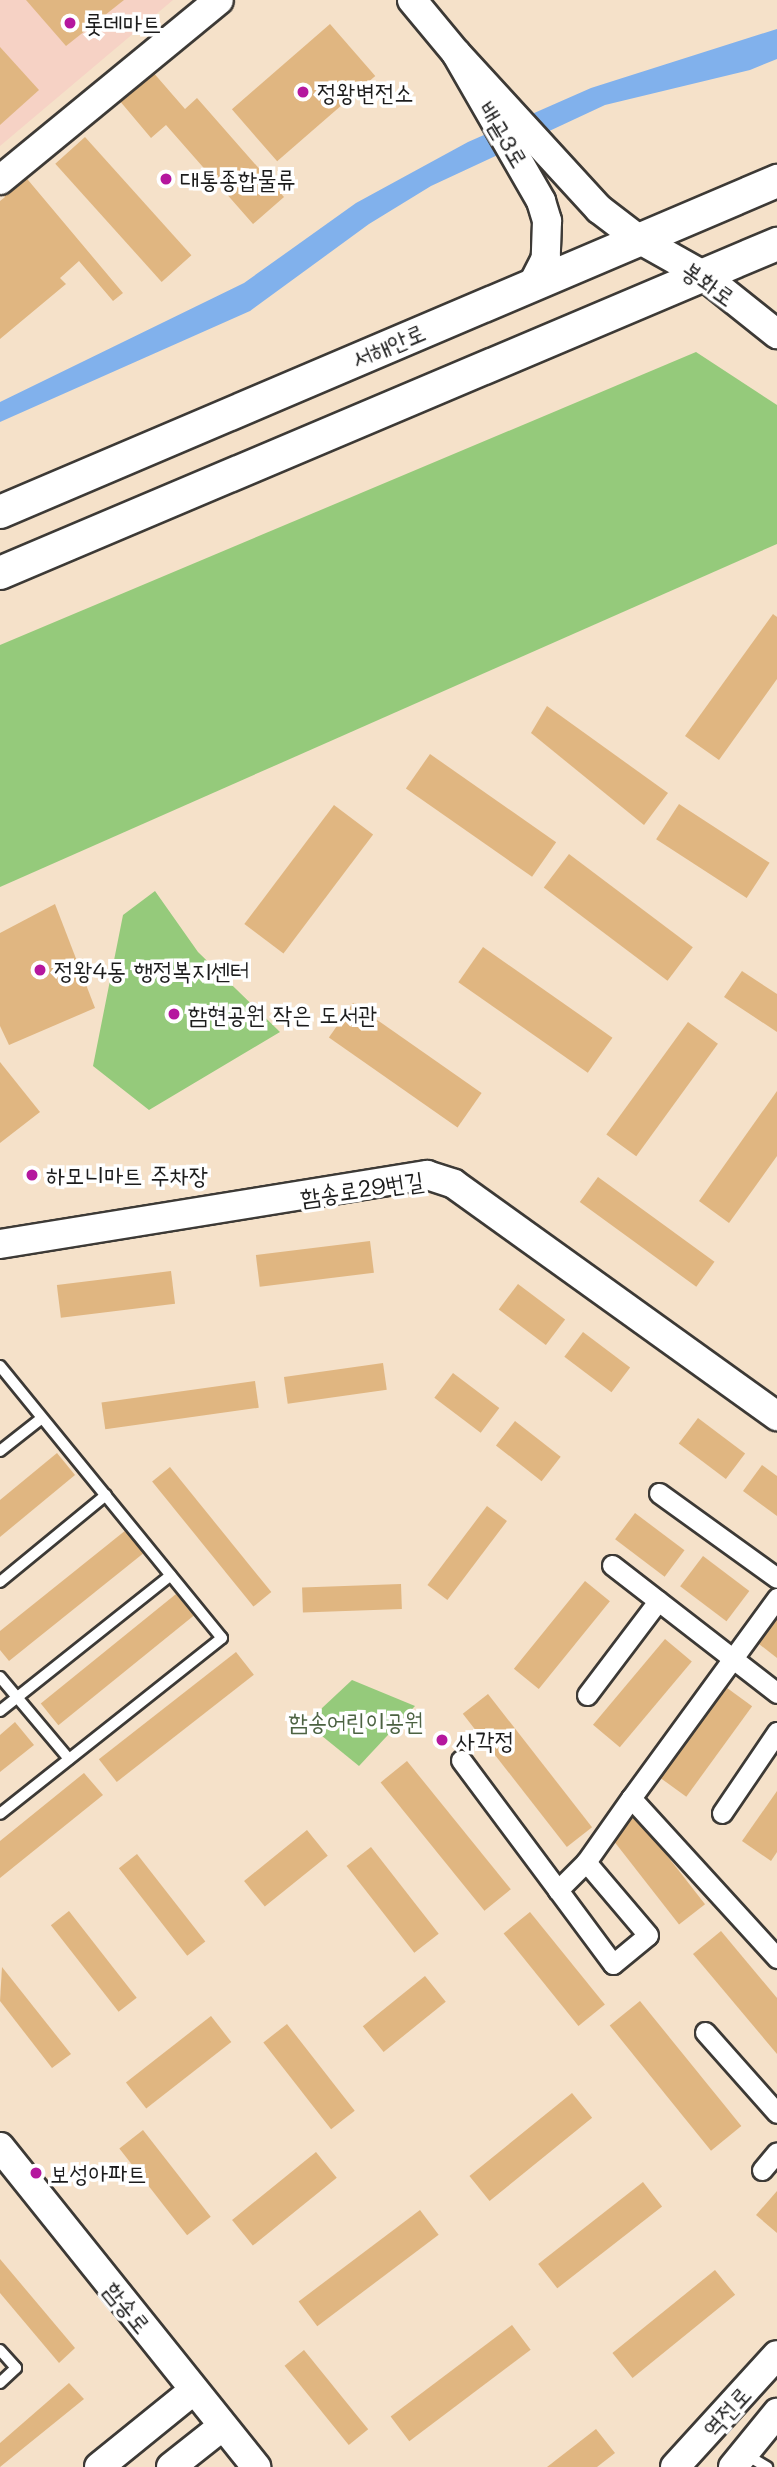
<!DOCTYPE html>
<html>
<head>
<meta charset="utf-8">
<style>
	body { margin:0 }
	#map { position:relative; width:777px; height:2467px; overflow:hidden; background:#f5e1c9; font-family:Mali,"Poor Story",sans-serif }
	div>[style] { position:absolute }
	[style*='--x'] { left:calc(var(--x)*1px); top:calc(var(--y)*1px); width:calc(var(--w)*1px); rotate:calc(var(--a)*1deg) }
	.built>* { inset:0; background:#f6d2c5 }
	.green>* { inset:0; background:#95ca7b }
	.water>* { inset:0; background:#81b1ec }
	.building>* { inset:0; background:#e0b681; transform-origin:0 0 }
	.roads { filter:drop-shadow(2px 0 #3d3a36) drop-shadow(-2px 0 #3d3a36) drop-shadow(0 2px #3d3a36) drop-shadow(0 -2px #3d3a36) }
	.lane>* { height:10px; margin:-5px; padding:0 5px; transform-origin:5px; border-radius:5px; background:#fff }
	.street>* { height:19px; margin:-9.5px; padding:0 9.5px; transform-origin:9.5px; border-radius:9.5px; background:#fff }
	.secondary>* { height:28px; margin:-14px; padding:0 14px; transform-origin:14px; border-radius:14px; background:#fff }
	.primary>* { height:32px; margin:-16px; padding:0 16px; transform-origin:16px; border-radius:16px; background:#fff }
	.dots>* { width:19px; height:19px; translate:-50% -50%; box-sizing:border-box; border:4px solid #fff; border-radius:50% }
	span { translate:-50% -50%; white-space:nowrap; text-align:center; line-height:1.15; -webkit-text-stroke:7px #fff; paint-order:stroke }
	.poi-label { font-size:24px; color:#1c1c1c }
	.left { translate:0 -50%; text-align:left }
	.street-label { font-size:24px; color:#1c1c1c }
	.park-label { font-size:24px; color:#4c6242 }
</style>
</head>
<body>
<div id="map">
	<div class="built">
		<div style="clip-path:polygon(0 0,173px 0,0 146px)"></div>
	</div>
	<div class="green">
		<div style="clip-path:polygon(696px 352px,777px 405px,777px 544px,0 887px,0 645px)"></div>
		<div style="clip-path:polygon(155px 891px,198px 952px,280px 1032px,149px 1110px,93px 1066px,123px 915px)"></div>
		<div style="clip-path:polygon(352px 1680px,415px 1706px,359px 1766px,306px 1723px)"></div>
	</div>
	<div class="water">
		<div style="clip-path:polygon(777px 29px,777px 59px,750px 70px,605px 105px,431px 186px,369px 224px,250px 311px,0 422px,0 402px,244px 283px,356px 203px,468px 142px,591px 88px)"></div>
	</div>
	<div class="building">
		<div style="clip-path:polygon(26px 0,124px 0,66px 46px)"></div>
		<div style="left:330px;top:24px;width:69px;height:130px;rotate:49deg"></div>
		<div style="clip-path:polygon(0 47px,39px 90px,0 125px)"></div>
		<div style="clip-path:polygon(152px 71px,185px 109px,197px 98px,284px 197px,253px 224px,166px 125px,151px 138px,119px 100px)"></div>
		<div style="left:85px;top:137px;width:159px;height:40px;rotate:48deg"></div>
		<div style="clip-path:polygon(23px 174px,123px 293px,113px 301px,79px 261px,60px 278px,66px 284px,0 339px,0 201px,5px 197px,1px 192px)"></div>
		<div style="clip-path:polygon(773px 614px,777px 617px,777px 679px,719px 760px,685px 736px)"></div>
		<div style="clip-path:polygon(547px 706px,668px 793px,644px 825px,531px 733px)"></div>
		<div style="left:430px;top:754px;width:154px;height:42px;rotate:35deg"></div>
		<div style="left:679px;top:804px;width:108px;height:42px;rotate:33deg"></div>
		<div style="left:334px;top:805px;width:49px;height:149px;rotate:37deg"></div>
		<div style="left:569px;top:854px;width:155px;height:42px;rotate:37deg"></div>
		<div style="clip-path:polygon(55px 904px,95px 1008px,9px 1045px,0 1026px,0 933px)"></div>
		<div style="left:483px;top:947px;width:158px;height:43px;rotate:35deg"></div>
		<div style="clip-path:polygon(742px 971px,777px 994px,777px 1032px,724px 997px)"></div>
		<div style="left:353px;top:1003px;width:157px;height:42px;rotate:35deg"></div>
		<div style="left:688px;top:1022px;width:37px;height:139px;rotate:36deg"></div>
		<div style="clip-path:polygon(0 1062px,40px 1112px,0 1143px)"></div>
		<div style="clip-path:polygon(777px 1091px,777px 1156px,729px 1223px,699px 1201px)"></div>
		<div style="left:598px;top:1177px;width:144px;height:31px;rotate:36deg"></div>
		<div style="left:370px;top:1241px;width:32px;height:115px;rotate:83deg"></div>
		<div style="left:171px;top:1271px;width:33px;height:115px;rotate:83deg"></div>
		<div style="left:518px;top:1284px;width:59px;height:32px;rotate:37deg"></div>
		<div style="left:583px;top:1332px;width:59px;height:31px;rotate:37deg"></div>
		<div style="left:383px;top:1363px;width:27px;height:100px;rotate:82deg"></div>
		<div style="left:453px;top:1373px;width:58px;height:31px;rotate:37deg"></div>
		<div style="left:255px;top:1381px;width:27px;height:155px;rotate:82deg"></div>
		<div style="left:698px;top:1418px;width:59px;height:32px;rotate:37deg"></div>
		<div style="left:515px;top:1421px;width:58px;height:31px;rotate:38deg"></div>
		<div style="clip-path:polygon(57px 1453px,75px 1475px,0 1537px,0 1500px)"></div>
		<div style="clip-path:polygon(762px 1465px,777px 1476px,777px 1516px,743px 1491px)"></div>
		<div style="left:170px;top:1467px;width:161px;height:23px;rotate:51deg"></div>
		<div style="left:487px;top:1506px;width:25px;height:99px;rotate:37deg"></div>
		<div style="left:635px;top:1513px;width:62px;height:33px;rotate:37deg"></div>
		<div style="clip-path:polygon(126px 1530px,145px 1552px,9px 1661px,0 1650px,0 1631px)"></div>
		<div style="left:703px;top:1556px;width:58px;height:38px;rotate:37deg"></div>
		<div style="left:585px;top:1581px;width:32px;height:113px;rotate:39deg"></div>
		<div style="left:401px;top:1584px;width:25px;height:99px;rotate:88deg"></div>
		<div style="left:176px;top:1594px;width:28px;height:174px;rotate:51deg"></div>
		<div style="clip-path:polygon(777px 1605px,777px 1658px,759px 1644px,756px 1632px)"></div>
		<div style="left:665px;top:1639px;width:35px;height:112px;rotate:40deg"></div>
		<div style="left:236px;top:1652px;width:29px;height:174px;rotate:52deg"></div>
		<div style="left:723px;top:1685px;width:36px;height:112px;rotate:36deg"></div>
		<div style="left:488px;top:1694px;width:169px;height:32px;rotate:52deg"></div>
		<div style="clip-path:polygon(15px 1722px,34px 1745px,0 1772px,0 1735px)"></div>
		<div style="left:407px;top:1761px;width:165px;height:34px;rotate:51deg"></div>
		<div style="clip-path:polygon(84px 1773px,103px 1795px,0 1878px,0 1841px)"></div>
		<div style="clip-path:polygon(777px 1791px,777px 1852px,771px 1861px,742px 1841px)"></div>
		<div style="left:633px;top:1812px;width:117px;height:33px;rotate:52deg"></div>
		<div style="left:307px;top:1830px;width:33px;height:81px;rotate:51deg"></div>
		<div style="left:371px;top:1847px;width:110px;height:31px;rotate:52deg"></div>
		<div style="left:137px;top:1854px;width:111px;height:23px;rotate:52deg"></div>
		<div style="left:69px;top:1911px;width:110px;height:23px;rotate:52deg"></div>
		<div style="left:530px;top:1912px;width:119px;height:34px;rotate:51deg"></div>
		<div style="clip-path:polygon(721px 1931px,777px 1998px,777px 2054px,693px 1954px)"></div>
		<div style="clip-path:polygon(2px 1967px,71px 2054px,52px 2068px,0 2001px)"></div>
		<div style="left:425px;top:1976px;width:33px;height:80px;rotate:51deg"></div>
		<div style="left:640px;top:2001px;width:161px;height:39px;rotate:51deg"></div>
		<div style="left:211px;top:2016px;width:33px;height:108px;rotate:52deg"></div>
		<div style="left:287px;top:2024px;width:110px;height:30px;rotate:52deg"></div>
		<div style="left:572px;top:2093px;width:32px;height:132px;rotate:51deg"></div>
		<div style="left:143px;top:2130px;width:110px;height:30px;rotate:52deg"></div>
		<div style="left:316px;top:2152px;width:33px;height:108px;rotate:51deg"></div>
		<div style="left:643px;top:2182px;width:31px;height:133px;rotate:52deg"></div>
		<div style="clip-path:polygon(777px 2191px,777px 2233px,756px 2215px)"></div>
		<div style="left:420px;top:2210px;width:31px;height:152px;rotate:53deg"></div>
		<div style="clip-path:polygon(0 2259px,75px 2348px,59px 2363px,0 2293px)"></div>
		<div style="left:715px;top:2270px;width:32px;height:132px;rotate:51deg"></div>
		<div style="left:512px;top:2325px;width:31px;height:152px;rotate:53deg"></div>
		<div style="left:304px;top:2350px;width:102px;height:25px;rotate:51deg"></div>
		<div style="clip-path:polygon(69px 2383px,84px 2399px,0 2467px,0 2443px)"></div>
		<div style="clip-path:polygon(596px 2429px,615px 2453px,597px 2467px,547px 2467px)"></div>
	</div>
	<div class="roads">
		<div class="lane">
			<div style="--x:0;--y:1366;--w:351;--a:50.8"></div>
			<div style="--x:222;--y:1638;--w:283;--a:141.6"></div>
			<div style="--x:0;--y:1451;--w:53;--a:-38.2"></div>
			<div style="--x:0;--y:1582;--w:137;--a:-39.4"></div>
			<div style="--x:0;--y:1677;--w:107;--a:49.9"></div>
			<div style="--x:0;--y:1711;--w:218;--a:-38.5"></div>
			<div style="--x:0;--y:2350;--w:24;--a:48"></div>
			<div style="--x:16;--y:2368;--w:22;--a:137"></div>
			<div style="--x:745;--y:2454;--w:26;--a:31"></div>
		</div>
		<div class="street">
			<div style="--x:659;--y:1493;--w:145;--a:35.8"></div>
			<div style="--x:612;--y:1565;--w:209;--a:37.8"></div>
			<div style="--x:777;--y:1598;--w:248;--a:126.1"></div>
			<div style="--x:631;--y:1798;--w:217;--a:47.6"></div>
			<div style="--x:587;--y:1695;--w:118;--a:-52.9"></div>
			<div style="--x:461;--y:1760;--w:162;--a:53.3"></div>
			<div style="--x:722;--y:1813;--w:98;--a:-55.8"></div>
			<div style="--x:586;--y:1862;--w:40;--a:135"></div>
			<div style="--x:558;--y:1890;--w:92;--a:53.4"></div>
			<div style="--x:613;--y:1964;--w:45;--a:-39.6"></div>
			<div style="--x:648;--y:1935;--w:96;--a:-130.3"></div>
			<div style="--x:586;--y:1862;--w:78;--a:-54.9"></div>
			<div style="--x:705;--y:2032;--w:108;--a:48.4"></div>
			<div style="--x:762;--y:2170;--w:23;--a:-50"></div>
		</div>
		<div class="secondary">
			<div style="--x:412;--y:0;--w:69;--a:50.3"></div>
			<div style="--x:456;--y:53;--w:171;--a:60.1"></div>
			<div style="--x:541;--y:201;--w:21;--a:73"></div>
			<div style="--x:547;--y:221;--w:37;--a:92"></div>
			<div style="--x:546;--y:258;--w:28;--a:117"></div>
			<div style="--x:456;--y:53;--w:212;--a:47.5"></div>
			<div style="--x:599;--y:209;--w:48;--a:37.3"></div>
			<div style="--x:637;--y:238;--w:76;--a:29.3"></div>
			<div style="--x:703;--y:275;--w:95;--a:38.6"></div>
			<div style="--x:0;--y:180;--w:283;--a:-39.4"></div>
			<div style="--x:0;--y:1244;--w:433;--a:-9.2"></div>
			<div style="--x:427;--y:1175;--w:28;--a:18"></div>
			<div style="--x:454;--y:1184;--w:398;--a:35.7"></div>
			<div style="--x:0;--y:2147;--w:410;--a:51.3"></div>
			<div style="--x:99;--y:2467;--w:122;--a:-39"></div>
			<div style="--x:171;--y:2467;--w:66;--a:-38.3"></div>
			<div style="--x:675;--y:2467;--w:151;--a:-47.7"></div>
			<div style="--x:733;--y:2467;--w:70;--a:-50.8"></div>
		</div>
		<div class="primary">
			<div style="--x:0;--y:512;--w:845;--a:-23.07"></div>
			<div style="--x:0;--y:573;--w:844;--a:-22.95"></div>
		</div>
	</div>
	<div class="dots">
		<div style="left:70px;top:23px;background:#b5179e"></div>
		<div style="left:303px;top:92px;background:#b5179e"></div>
		<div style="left:166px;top:179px;background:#b5179e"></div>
		<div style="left:40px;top:970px;background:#b5179e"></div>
		<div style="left:174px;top:1014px;background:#b5179e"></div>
		<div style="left:32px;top:1175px;background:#b5179e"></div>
		<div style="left:442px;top:1740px;background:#b5179e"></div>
		<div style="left:36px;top:2173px;background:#b5179e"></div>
	</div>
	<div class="poi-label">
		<span class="left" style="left:84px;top:23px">롯데마트</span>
		<span class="left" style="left:317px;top:92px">정왕변전소</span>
		<span class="left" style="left:180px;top:179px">대통종합물류</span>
		<span class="left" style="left:54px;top:970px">정왕4동 행정복지센터</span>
		<span class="left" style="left:188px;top:1014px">함현공원 작은 도서관</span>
		<span class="left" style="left:46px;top:1175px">하모니마트 주차장</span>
		<span class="left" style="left:456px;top:1740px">사각정</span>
		<span class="left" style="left:50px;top:2173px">보성아파트</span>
	</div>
	<div class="street-label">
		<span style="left:504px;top:134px;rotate:59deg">배곧3로</span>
		<span style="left:709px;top:283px;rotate:35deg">봉화로</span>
		<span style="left:388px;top:345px;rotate:-23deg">서해안로</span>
		<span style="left:362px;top:1188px;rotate:-8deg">함송로29번길</span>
		<span style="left:128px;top:2307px;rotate:51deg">함송로</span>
		<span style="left:726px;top:2411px;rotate:-48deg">역전로</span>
	</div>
	<div class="park-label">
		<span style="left:356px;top:1721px">함송어린이공원</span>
	</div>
</div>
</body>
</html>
